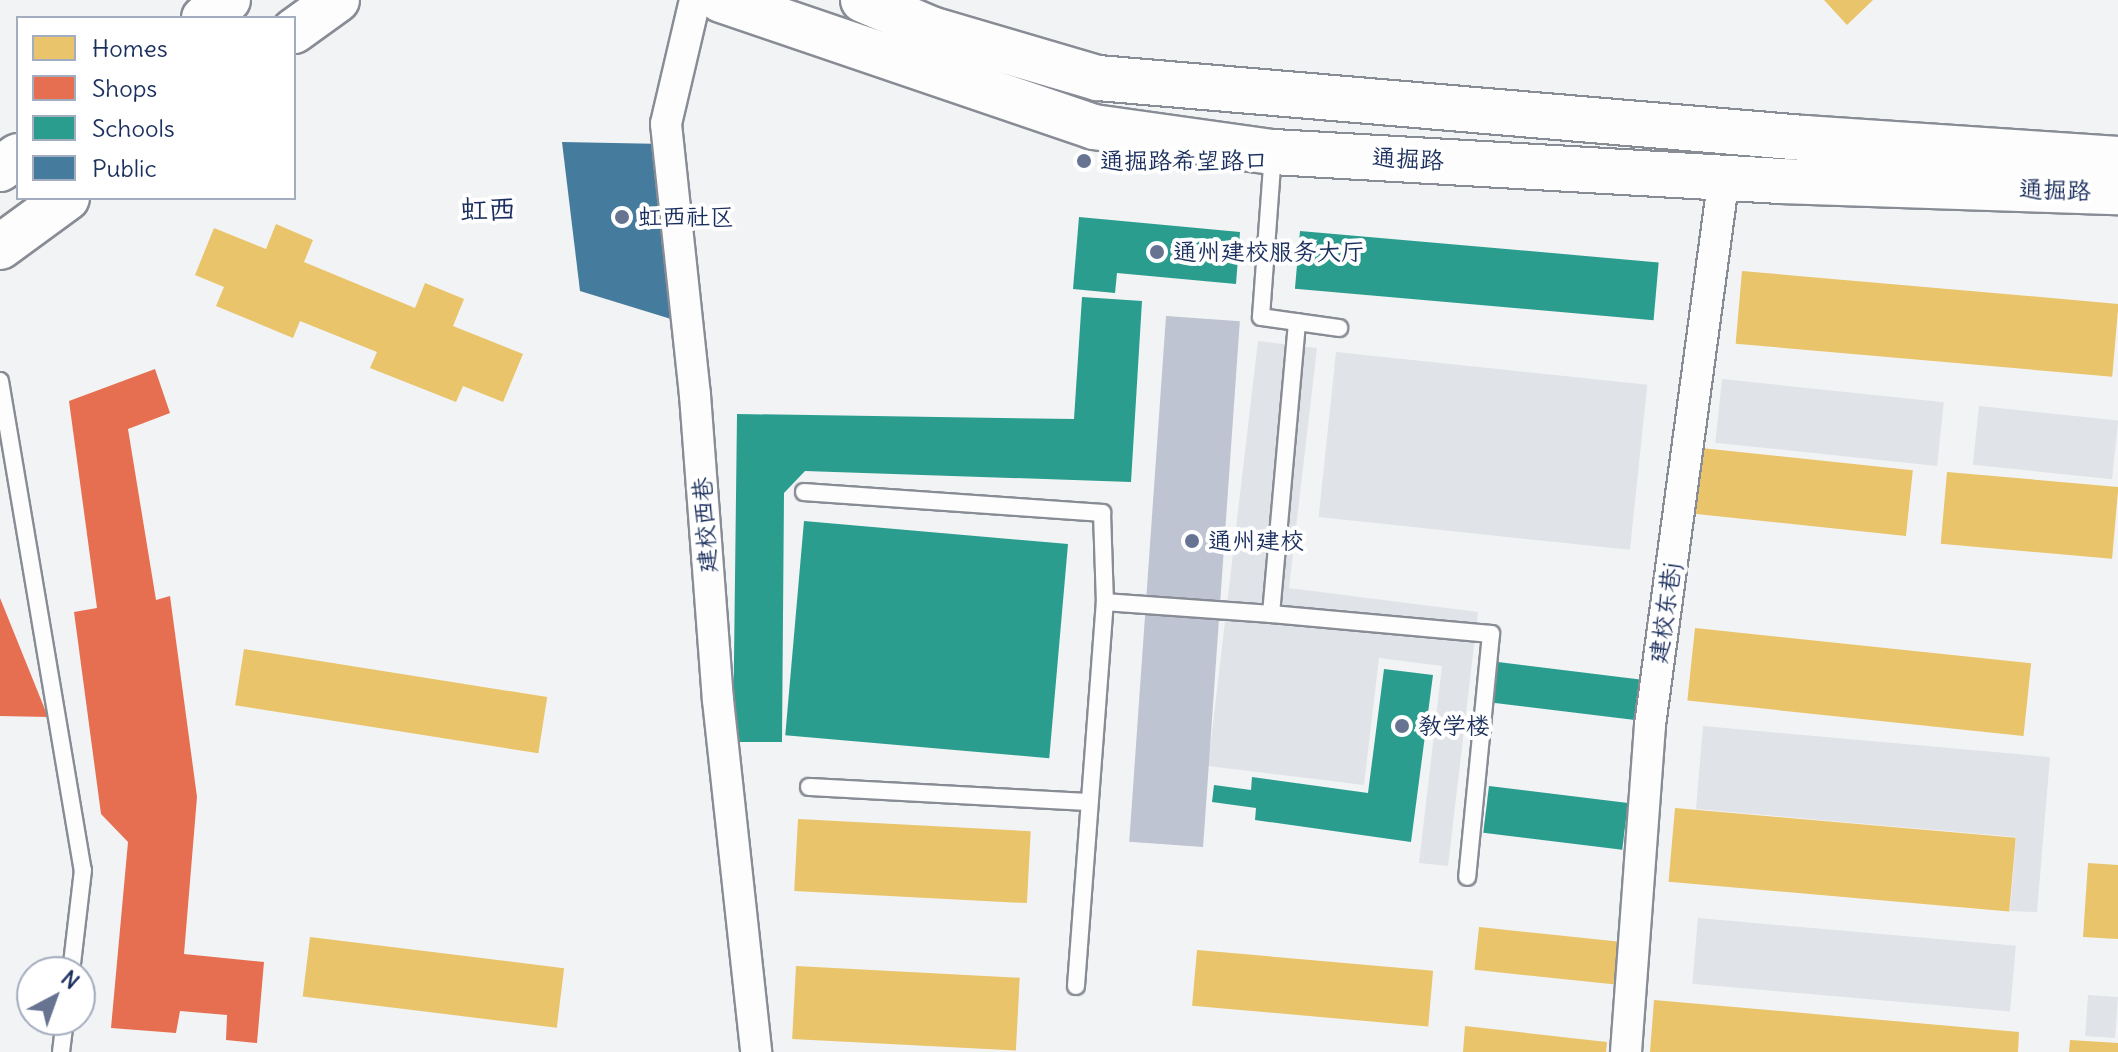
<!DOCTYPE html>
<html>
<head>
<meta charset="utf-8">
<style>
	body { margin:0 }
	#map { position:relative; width:2118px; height:1052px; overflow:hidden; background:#f2f3f4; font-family:Delius,"LXGW WenKai TC",sans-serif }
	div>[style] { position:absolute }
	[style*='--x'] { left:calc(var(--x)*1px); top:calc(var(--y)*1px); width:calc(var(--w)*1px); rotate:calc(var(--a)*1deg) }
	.green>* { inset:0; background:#e0e3e8; transform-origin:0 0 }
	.water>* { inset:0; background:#bec4d1; transform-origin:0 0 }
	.homes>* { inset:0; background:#e9c46a; transform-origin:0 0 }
	.shops>* { inset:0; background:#e76f51 }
	.schools>* { inset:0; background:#2a9d8f; transform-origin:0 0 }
	.public>* { inset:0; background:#457b9d }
	.roads { filter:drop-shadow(2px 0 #888c95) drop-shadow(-2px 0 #888c95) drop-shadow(0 2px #888c95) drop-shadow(0 -2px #888c95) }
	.service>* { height:16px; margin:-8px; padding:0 8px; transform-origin:8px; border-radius:8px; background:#fdfdfd }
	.minor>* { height:30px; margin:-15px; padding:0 15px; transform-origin:15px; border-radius:15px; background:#fdfdfd }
	.secondary>* { height:44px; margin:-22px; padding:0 22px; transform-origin:22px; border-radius:22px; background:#fdfdfd }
	.dots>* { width:22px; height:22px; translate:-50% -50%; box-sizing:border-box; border:4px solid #fff; border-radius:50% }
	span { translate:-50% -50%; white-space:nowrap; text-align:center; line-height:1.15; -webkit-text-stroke:8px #fff; paint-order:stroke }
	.street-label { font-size:24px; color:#1b2f5e }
	.poi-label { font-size:24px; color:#1b2f5e }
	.left { translate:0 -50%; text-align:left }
	.quarter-label { font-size:28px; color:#1b2f5e }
	.legend { position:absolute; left:16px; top:16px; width:280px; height:184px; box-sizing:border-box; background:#fff; border:2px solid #a4acbf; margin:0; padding:10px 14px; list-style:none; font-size:24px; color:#1b2f5e }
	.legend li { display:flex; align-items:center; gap:16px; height:40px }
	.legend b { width:40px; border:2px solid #a4acbf }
	.north { position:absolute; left:16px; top:956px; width:80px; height:80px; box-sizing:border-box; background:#fff; border:2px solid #a4acbf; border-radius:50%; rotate:41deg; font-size:22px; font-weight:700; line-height:32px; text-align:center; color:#1b2f5e }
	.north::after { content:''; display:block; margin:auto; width:28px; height:36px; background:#667492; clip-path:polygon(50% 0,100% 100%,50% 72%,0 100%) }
</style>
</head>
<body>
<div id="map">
	<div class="green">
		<div style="clip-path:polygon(1258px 341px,1317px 348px,1289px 588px,1478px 612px,1448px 866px,1419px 863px,1442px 666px,1379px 658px,1364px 785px,1208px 766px)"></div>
		<div style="left:1336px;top:352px;width:313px;height:166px;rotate:6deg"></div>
		<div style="left:1722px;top:379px;width:223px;height:64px;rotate:6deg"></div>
		<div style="left:1979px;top:406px;width:140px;height:59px;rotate:6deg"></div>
		<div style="clip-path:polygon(1703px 726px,2050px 757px,2037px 912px,2010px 911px,2016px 837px,1696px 809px)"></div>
		<div style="left:1698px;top:918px;width:319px;height:66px;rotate:5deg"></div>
		<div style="left:2088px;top:995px;width:30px;height:41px;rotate:4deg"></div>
	</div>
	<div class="water">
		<div style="left:1166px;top:316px;width:74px;height:527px;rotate:4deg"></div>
	</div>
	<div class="homes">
		<div style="clip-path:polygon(1824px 0,1873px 0,1847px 25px)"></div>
		<div style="clip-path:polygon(276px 224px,313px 240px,304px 262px,415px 308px,425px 283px,464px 299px,453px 326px,523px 354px,503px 402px,463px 386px,456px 402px,370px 368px,377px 352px,300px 321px,293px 338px,216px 306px,224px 287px,195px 275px,214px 228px,266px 249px)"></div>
		<div style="left:1742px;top:271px;width:378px;height:73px;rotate:5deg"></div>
		<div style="left:1701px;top:448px;width:213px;height:66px;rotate:6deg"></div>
		<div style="left:1947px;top:472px;width:172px;height:72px;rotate:5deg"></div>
		<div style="left:1695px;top:628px;width:338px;height:73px;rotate:6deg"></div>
		<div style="left:244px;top:649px;width:307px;height:57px;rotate:9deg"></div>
		<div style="left:1675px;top:808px;width:342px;height:74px;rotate:5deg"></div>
		<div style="left:798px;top:819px;width:233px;height:72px;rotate:3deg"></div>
		<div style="clip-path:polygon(2088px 863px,2118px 865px,2118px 939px,2083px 937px)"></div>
		<div style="left:1479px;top:927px;width:149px;height:43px;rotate:6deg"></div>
		<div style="left:310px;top:937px;width:256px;height:60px;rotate:7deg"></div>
		<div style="left:1197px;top:950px;width:237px;height:56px;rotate:5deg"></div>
		<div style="left:796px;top:966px;width:224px;height:73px;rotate:3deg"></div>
		<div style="clip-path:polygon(1654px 1000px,2019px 1032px,2018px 1052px,1650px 1052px)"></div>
		<div style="clip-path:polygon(1465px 1026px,1607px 1042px,1606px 1052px,1463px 1052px)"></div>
		<div style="clip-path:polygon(2070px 1040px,2118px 1043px,2118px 1052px,2069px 1052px)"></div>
	</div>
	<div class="shops">
		<div style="clip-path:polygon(155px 369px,170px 413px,128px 429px,156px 600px,170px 596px,197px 797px,184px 954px,264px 962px,257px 1043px,226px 1040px,227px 1015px,180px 1011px,176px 1033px,111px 1028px,128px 842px,101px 814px,74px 612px,97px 608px,69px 401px)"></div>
		<div style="clip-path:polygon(0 598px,48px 717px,0 716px)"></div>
	</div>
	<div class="schools">
		<div style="clip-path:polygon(1079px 217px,1240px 232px,1236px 284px,1117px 273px,1115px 293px,1073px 289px)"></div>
		<div style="left:1300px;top:231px;width:360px;height:58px;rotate:5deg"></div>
		<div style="clip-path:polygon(1082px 297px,1142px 301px,1131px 482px,805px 471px,784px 493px,782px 742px,733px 742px,737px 414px,1074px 419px)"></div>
		<div style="left:804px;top:521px;width:265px;height:215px;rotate:5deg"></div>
		<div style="left:1498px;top:662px;width:143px;height:41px;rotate:7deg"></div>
		<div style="clip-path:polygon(1384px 669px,1433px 675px,1411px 842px,1255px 820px,1256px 808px,1212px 802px,1214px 785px,1251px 790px,1252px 777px,1368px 793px)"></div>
		<div style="left:1489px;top:786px;width:140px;height:47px;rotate:7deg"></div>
	</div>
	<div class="public">
		<div style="clip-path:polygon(562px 142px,665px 144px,684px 323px,580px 291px)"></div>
	</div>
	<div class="roads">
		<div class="service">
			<div style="--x:1273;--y:153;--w:164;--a:94.2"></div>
			<div style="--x:1261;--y:317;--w:79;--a:8"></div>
			<div style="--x:0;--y:381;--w:496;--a:80.4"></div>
			<div style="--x:83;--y:870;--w:103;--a:96.7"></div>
			<div style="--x:804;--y:492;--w:299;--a:4"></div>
			<div style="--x:1102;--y:513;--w:89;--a:88.1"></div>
			<div style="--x:1105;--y:602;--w:166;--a:4.1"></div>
			<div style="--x:1271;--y:614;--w:293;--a:-84.9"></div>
			<div style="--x:1271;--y:614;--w:221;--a:5.2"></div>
			<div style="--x:1491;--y:634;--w:244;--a:95.6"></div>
			<div style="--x:809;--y:787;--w:280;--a:3.1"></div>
			<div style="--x:1076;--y:986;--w:385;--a:-85.7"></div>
			<div style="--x:61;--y:1052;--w:32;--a:-83"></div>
		</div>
		<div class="minor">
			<div style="--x:695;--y:0;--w:127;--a:103.2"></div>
			<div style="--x:666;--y:124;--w:273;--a:83.9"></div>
			<div style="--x:695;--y:395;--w:306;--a:85.7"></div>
			<div style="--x:718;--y:700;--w:354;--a:83.8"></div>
			<div style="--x:1626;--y:1052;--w:328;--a:-85.8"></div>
			<div style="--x:1650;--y:725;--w:554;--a:-82.32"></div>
		</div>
		<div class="secondary">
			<div style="--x:721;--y:0;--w:394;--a:18.8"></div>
			<div style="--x:1094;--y:127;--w:181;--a:8"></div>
			<div style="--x:1273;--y:152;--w:508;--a:3.27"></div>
			<div style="--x:1780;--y:181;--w:338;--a:1.9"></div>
			<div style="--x:863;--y:0;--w:74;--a:23.1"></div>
			<div style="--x:931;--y:29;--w:174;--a:16.4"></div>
			<div style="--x:1098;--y:78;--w:709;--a:4.86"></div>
			<div style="--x:1804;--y:138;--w:315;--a:3.8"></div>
			<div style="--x:204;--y:18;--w:30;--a:-37"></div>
			<div style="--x:294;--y:31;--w:53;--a:-35.8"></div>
			<div style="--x:0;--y:169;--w:22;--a:-36"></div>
			<div style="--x:0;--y:247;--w:83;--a:-36.2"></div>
		</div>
	</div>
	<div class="dots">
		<div style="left:1084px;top:161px;background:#667492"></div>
		<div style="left:622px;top:217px;background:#667492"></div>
		<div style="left:1157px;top:252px;background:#667492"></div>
		<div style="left:1192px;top:541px;background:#667492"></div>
		<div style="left:1402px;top:726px;background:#667492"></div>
	</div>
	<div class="street-label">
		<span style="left:1408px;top:159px;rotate:3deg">通掘路</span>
		<span style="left:2055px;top:190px;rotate:2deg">通掘路</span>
		<span style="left:705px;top:525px;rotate:-94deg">建校西巷</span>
		<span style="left:1665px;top:613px;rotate:-82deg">建校东巷j</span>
	</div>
	<div class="poi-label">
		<span class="left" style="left:1100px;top:161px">通掘路希望路口</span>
		<span class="left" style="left:638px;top:217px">虹西社区</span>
		<span class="left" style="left:1173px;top:252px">通州建校服务大厅</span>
		<span class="left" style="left:1208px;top:541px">通州建校</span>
		<span class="left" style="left:1418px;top:726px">教学楼</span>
	</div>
	<div class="quarter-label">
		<span style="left:488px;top:209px">虹西</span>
	</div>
	<ul class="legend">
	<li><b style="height:22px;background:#e9c46a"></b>Homes</li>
	<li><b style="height:22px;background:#e76f51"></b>Shops</li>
	<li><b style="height:22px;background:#2a9d8f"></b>Schools</li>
	<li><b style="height:22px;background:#457b9d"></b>Public</li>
	</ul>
	<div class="north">N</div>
</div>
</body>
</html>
